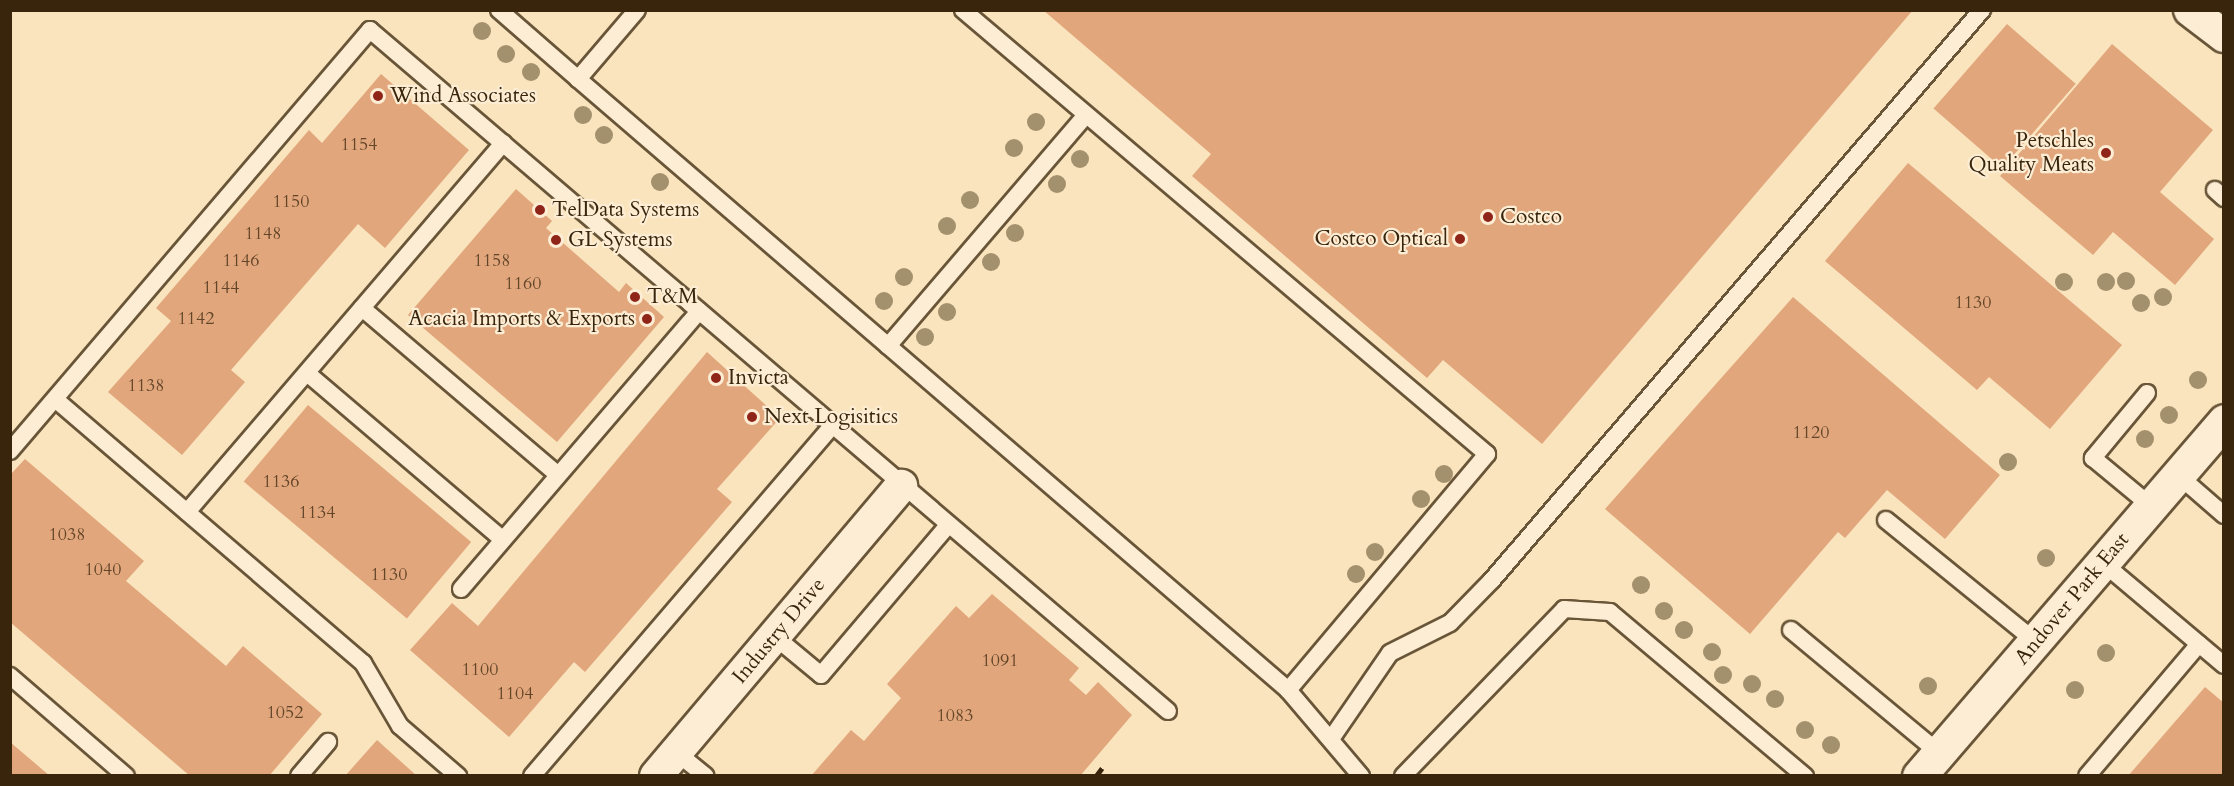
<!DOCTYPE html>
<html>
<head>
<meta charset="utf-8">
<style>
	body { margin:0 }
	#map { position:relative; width:2234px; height:786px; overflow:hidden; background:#fae4bd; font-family:Cardo,serif }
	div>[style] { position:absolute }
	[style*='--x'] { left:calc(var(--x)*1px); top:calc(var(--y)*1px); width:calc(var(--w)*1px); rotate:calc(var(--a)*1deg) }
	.building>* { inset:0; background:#e1a67c; transform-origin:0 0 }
	.roads { filter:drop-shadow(2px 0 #695538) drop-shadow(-2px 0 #695538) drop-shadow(0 2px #695538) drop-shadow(0 -2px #695538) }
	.service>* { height:16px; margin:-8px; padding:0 8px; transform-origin:8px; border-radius:8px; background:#fcedd4 }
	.minor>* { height:32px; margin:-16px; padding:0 16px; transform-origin:16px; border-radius:16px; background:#fcedd4 }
	.tertiary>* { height:33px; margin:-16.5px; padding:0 16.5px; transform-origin:16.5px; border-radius:16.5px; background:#fcedd4 }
	.rail>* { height:4.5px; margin-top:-2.25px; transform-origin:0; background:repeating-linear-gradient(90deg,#39250c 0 10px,transparent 0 20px) }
	.trees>* { width:18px; height:18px; margin:-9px; border-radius:50%; background:#a3906d }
	.dots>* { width:16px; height:16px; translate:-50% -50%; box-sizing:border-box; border:3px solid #fcedd4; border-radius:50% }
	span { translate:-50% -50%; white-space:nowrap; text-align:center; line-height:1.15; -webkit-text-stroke:4.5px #fcedd4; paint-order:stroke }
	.number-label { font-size:18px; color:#634528 }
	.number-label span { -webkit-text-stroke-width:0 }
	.poi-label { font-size:21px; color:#39250c }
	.left { translate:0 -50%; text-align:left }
	.right { translate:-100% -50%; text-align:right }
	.street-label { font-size:21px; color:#39250c }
	.frame { position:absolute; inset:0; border:12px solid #39250c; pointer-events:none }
</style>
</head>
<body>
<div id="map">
	<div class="building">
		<div style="clip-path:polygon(1043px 10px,1913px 10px,1542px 444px,1443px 360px,1427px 378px,1192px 176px,1211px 154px)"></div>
		<div style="left:2007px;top:24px;width:91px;height:112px;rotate:41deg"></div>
		<div style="clip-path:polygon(2112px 44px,2213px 130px,2160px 192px,2214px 239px,2175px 285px,2113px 232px,2093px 255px,2000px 176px)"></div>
		<div style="clip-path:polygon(381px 74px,469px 150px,385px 248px,358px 224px,231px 370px,245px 382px,182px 455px,108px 392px,171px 321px,156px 308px,309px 130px,322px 143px)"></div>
		<div style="clip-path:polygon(1908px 163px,2122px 345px,2050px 429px,1989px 377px,1977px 390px,1825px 261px)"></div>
		<div style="clip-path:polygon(516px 189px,552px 221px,546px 228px,619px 292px,626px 283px,664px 317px,557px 442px,408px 315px)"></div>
		<div style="clip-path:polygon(1793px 297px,2000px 475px,1945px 539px,1887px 490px,1845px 538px,1838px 532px,1750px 634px,1605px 509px)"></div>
		<div style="clip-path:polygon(707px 352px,780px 418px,717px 489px,732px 502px,585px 672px,574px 662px,509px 737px,410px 650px,452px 603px,478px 626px)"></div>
		<div style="left:308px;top:405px;width:213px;height:100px;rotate:40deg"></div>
		<div style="clip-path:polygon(25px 459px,144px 561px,126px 581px,226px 666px,243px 646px,322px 714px,269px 776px,190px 776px,10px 622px,10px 475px)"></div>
		<div style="clip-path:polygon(992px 594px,1079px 668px,1069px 680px,1086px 695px,1098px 682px,1132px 715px,1080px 776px,811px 776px,851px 730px,864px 741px,901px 698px,887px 684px,956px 606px,969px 618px)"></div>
		<div style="clip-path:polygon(2205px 687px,2224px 703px,2224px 776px,2128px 776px)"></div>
		<div style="clip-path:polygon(377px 740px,417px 776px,345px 776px)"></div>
		<div style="clip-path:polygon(10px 742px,50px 776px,10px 776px)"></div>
	</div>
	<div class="roads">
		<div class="service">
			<div style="--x:499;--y:10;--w:105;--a:41.1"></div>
			<div style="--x:637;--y:10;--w:91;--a:130.5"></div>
			<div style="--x:578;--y:79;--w:937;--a:40.71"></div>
			<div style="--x:1288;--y:690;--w:113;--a:49.7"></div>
			<div style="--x:963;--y:10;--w:687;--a:40.28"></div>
			<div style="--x:1487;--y:454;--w:309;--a:130.1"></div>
			<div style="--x:2215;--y:190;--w:12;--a:42"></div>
			<div style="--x:362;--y:308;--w:257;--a:40.4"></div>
			<div style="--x:888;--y:346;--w:304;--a:-49.4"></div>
			<div style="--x:307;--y:373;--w:257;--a:40.4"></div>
			<div style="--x:2147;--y:393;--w:85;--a:129.7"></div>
			<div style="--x:2093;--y:458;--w:75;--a:39.6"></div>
			<div style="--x:55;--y:399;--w:406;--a:40.6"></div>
			<div style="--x:363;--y:663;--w:73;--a:59.6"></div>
			<div style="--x:400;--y:726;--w:77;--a:40.8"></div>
			<div style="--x:10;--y:451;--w:554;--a:-49.47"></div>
			<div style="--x:370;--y:30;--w:1049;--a:40.48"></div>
			<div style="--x:2178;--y:475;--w:61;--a:41"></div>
			<div style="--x:187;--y:512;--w:486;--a:-49.4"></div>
			<div style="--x:1886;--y:520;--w:193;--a:39.1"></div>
			<div style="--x:2103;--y:563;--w:158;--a:40.1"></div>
			<div style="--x:461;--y:589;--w:366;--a:-49.4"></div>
			<div style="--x:1791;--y:630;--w:192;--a:39.7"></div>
			<div style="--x:774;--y:636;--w:61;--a:39.7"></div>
			<div style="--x:821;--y:675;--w:197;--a:-49.7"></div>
			<div style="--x:10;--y:676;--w:153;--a:40.8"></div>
			<div style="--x:1331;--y:739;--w:104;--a:-55.5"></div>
			<div style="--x:1390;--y:653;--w:67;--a:-26.6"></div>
			<div style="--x:1450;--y:623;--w:60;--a:-45.7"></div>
			<div style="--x:1492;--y:580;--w:752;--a:-49.32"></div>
			<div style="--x:676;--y:752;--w:38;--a:39"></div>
			<div style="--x:299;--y:776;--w:45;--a:-49.5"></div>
			<div style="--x:532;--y:776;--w:462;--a:-49.4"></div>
			<div style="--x:1403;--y:776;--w:232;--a:-46"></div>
			<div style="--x:1564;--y:609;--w:46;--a:3.7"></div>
			<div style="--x:1610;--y:612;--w:255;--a:40.1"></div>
			<div style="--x:2087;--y:776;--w:173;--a:-49.7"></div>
		</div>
		<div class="minor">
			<div style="--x:2190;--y:10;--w:43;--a:37.4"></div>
			<div style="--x:656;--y:776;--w:380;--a:-49.8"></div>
		</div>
		<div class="tertiary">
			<div style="--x:1919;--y:776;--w:468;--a:-49.3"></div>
		</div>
	</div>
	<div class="rail">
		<div style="--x:1096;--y:776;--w:10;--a:-53"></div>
	</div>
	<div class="trees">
		<div style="left:482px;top:31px"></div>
		<div style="left:506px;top:54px"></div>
		<div style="left:531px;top:72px"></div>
		<div style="left:583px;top:115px"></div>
		<div style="left:1036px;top:122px"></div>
		<div style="left:604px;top:135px"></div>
		<div style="left:1014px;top:148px"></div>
		<div style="left:1080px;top:159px"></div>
		<div style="left:660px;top:182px"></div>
		<div style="left:1057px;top:184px"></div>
		<div style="left:970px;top:200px"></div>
		<div style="left:947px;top:226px"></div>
		<div style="left:1015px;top:233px"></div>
		<div style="left:991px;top:262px"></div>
		<div style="left:904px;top:277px"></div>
		<div style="left:2126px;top:281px"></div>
		<div style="left:2064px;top:282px"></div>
		<div style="left:2106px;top:282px"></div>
		<div style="left:2163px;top:297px"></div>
		<div style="left:884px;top:301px"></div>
		<div style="left:2141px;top:303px"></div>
		<div style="left:947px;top:312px"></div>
		<div style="left:925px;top:337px"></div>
		<div style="left:2198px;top:380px"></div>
		<div style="left:2169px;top:415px"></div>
		<div style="left:2145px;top:439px"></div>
		<div style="left:2008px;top:462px"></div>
		<div style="left:1444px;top:474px"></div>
		<div style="left:1421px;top:499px"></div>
		<div style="left:1375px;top:552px"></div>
		<div style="left:2046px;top:558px"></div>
		<div style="left:1356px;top:574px"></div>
		<div style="left:1641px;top:585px"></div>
		<div style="left:1664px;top:611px"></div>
		<div style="left:1684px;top:630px"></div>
		<div style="left:1712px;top:652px"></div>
		<div style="left:2106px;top:653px"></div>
		<div style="left:1723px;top:675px"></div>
		<div style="left:1752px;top:684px"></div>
		<div style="left:1928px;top:686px"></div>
		<div style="left:2075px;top:690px"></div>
		<div style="left:1775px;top:699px"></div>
		<div style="left:1805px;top:730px"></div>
		<div style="left:1831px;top:745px"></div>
	</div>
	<div class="dots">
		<div style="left:378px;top:96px;background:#8f2418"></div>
		<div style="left:2106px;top:153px;background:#8f2418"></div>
		<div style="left:540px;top:210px;background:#8f2418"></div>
		<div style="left:1488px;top:217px;background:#8f2418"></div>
		<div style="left:1460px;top:239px;background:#8f2418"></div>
		<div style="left:556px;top:240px;background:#8f2418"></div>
		<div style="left:635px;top:297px;background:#8f2418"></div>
		<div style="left:647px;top:319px;background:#8f2418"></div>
		<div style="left:716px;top:378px;background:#8f2418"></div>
		<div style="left:752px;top:417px;background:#8f2418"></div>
	</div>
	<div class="number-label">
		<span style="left:359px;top:145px">1154</span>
		<span style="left:291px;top:202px">1150</span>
		<span style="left:263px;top:234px">1148</span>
		<span style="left:241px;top:261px">1146</span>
		<span style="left:492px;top:261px">1158</span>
		<span style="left:523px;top:284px">1160</span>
		<span style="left:221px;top:288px">1144</span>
		<span style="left:1973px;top:303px">1130</span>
		<span style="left:196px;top:319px">1142</span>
		<span style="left:146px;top:386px">1138</span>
		<span style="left:1811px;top:433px">1120</span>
		<span style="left:281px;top:482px">1136</span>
		<span style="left:317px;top:513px">1134</span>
		<span style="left:67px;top:535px">1038</span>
		<span style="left:103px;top:570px">1040</span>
		<span style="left:389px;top:575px">1130</span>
		<span style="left:1000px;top:661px">1091</span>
		<span style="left:480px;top:670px">1100</span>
		<span style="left:515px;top:694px">1104</span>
		<span style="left:285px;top:713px">1052</span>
		<span style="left:955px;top:716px">1083</span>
	</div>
	<div class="poi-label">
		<span class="left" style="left:390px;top:96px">Wind Associates</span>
		<span class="right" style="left:2094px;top:153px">Petschles<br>Quality Meats</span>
		<span class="left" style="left:552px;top:210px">TelData Systems</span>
		<span class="left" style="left:1500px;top:217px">Costco</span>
		<span class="right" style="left:1448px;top:239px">Costco Optical</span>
		<span class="left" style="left:568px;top:240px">GL Systems</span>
		<span class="left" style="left:647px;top:297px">T&amp;M</span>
		<span class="right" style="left:635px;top:319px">Acacia Imports &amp; Exports</span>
		<span class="left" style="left:728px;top:378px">Invicta</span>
		<span class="left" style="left:764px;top:417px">Next Logisitics</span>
	</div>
	<div class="street-label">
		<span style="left:2072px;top:599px;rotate:-50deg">Andover Park East</span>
		<span style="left:779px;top:631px;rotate:-50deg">Industry Drive</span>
	</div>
	<div class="frame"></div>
</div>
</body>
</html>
